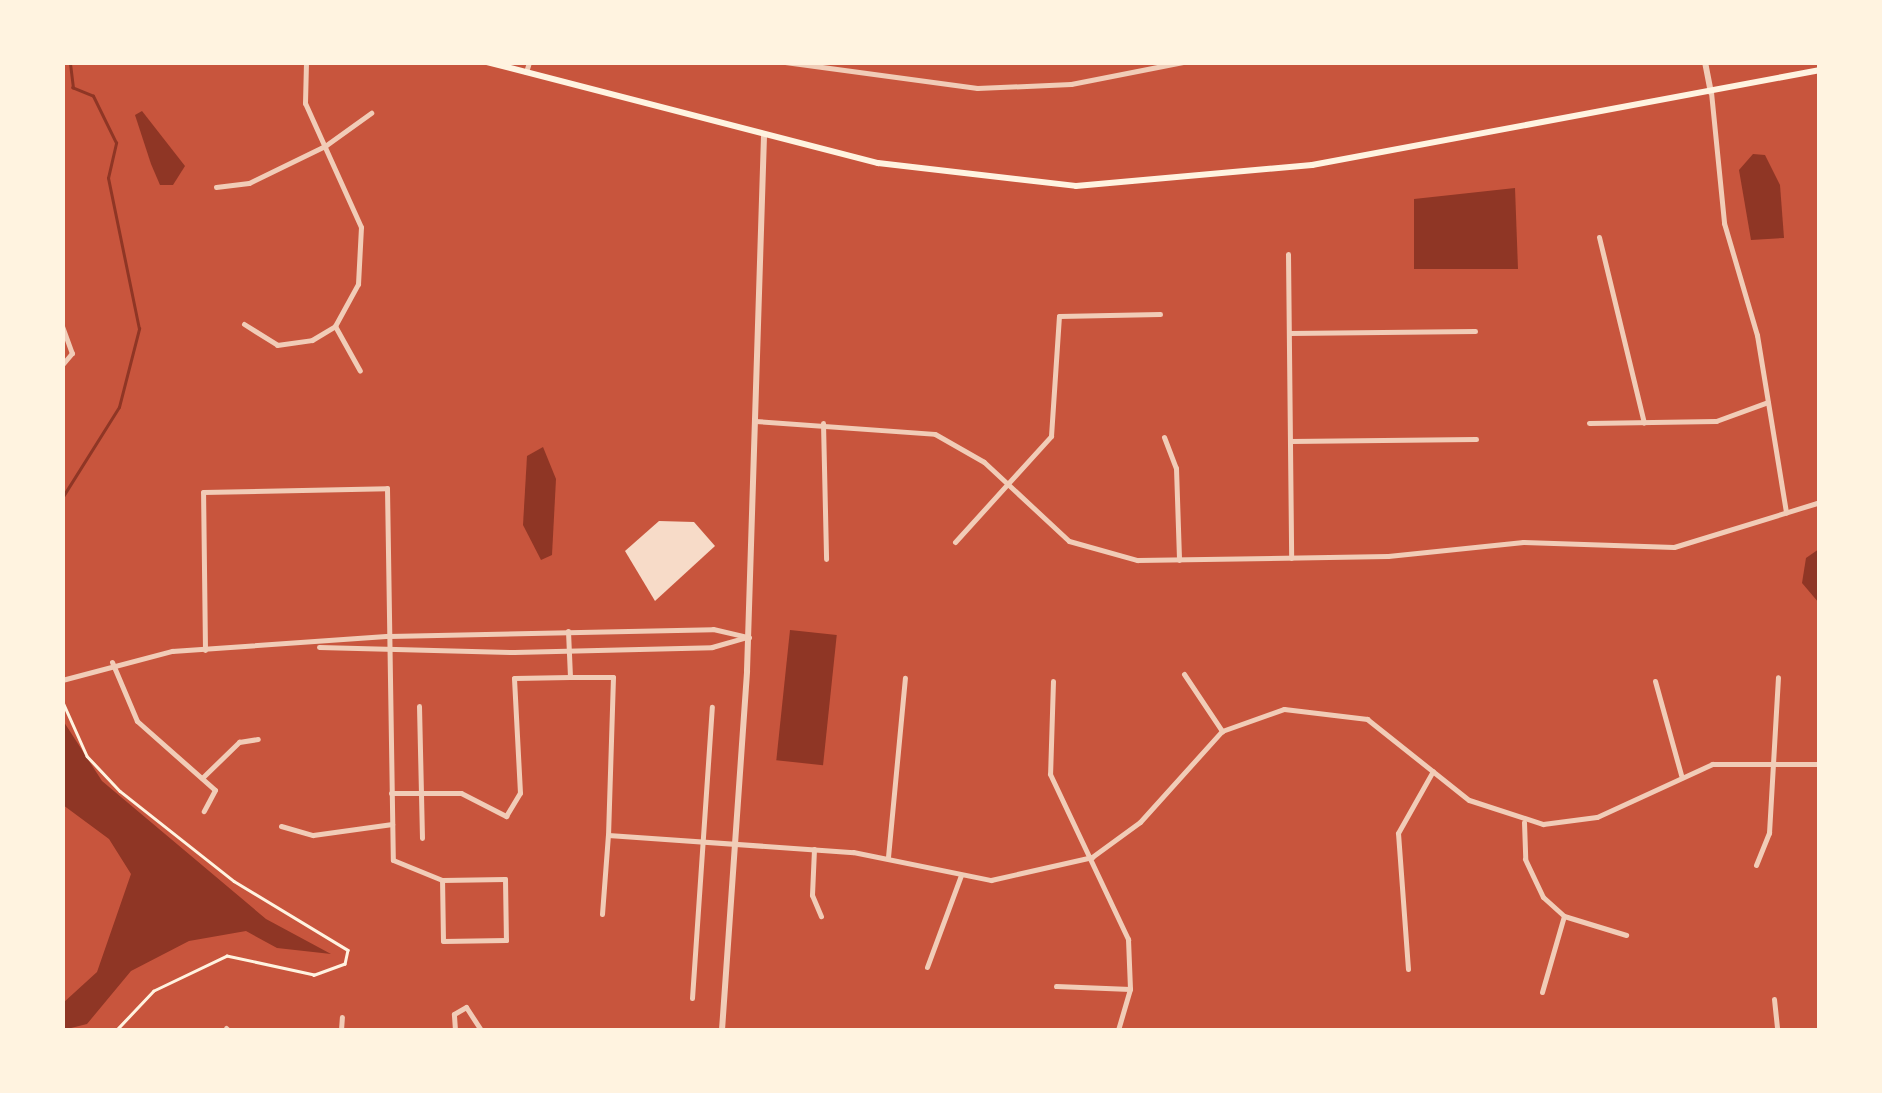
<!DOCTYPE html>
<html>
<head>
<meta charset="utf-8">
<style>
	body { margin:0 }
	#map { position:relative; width:1882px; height:1093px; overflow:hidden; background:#c8553d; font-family:Rubik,sans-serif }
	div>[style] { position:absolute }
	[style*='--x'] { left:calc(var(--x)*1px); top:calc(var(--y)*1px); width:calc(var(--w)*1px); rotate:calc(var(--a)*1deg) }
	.water>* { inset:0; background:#8f3625; transform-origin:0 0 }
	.stream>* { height:2.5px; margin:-1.25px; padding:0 1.25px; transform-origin:1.25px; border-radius:1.25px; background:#8f3625 }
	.building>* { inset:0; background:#f7dbc8 }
	.path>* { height:2.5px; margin:-1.25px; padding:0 1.25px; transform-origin:1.25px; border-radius:1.25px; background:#fff3e0 }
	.minor>* { height:5px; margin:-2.5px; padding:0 2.5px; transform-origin:2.5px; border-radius:2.5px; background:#f1ccb7 }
	.tertiary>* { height:6px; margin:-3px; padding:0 3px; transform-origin:3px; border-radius:3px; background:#f1ccb7 }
	.secondary>* { height:6px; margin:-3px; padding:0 3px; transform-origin:3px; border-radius:3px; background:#fff3e0 }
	span { translate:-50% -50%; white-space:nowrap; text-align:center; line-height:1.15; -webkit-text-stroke:10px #fff3e0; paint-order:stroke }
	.frame { position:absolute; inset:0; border:65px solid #fff3e0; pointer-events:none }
</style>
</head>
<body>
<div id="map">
	<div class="water">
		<div style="clip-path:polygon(142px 111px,185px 166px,173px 185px,160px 185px,151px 164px,135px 115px)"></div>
		<div style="clip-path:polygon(1753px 154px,1765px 155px,1780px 185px,1784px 238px,1751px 240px,1739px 170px)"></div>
		<div style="clip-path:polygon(1515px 188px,1518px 269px,1414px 269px,1414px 199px)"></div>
		<div style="clip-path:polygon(543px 447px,556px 479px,552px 555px,541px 560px,523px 525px,527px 456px)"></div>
		<div style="clip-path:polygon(1819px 549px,1820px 549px,1819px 603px,1802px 583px,1806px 558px)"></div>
		<div style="left:790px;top:630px;width:47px;height:131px;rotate:6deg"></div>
		<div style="clip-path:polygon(62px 719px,102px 781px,266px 919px,331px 954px,277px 948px,246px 931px,189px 941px,131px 971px,87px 1024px,63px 1030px,63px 1003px,97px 972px,131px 874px,109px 839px,63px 805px)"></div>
	</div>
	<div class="stream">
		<div style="--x:62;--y:498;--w:107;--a:-57.9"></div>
		<div style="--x:119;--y:407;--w:81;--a:-75.6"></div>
		<div style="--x:139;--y:329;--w:154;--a:-101.6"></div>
		<div style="--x:108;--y:178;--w:36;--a:-77"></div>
		<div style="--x:116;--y:143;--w:52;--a:-116.1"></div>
		<div style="--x:93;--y:96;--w:22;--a:-158"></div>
		<div style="--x:73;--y:88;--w:26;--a:-97"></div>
	</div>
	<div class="building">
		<div style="clip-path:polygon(659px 521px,694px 522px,715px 546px,655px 601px,625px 551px)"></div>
	</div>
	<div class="path">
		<div style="--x:62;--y:700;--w:61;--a:65.9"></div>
		<div style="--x:87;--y:756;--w:48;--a:46.7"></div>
		<div style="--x:120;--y:791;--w:145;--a:38.3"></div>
		<div style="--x:234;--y:881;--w:133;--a:31.2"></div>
		<div style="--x:348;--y:950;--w:14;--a:102"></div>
		<div style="--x:345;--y:964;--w:33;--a:160"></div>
		<div style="--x:314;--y:975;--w:89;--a:-167.7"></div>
		<div style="--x:227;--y:956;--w:81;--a:154.4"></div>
		<div style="--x:154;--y:991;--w:54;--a:133.5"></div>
	</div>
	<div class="minor">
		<div style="--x:785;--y:62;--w:194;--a:7.7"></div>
		<div style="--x:977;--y:88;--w:94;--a:-2.4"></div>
		<div style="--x:1071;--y:84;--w:114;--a:-11.1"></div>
		<div style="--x:526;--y:72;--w:10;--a:-73"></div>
		<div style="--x:1711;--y:92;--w:132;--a:84.3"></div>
		<div style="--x:1724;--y:223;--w:117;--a:73.6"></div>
		<div style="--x:1757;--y:335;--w:180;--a:80.7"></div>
		<div style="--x:216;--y:187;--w:33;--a:-7"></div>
		<div style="--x:249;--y:183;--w:85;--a:-26"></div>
		<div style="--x:325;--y:146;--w:57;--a:-35.7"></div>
		<div style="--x:1599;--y:237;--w:191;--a:76.4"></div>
		<div style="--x:1288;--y:254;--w:304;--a:89.4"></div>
		<div style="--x:244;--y:324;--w:39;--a:32"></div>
		<div style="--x:277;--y:345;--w:35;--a:-8"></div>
		<div style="--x:312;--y:340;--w:27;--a:-31"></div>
		<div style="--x:335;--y:326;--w:48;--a:-61.3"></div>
		<div style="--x:358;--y:284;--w:57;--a:-87"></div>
		<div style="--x:361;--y:227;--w:136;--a:-114.3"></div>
		<div style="--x:305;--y:103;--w:41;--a:-88.6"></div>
		<div style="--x:62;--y:326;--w:29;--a:70"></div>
		<div style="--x:72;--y:353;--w:16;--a:130"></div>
		<div style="--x:335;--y:326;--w:51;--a:60.9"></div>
		<div style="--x:1289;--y:333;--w:186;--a:-0.6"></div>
		<div style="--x:755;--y:421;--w:180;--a:4.1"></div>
		<div style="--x:935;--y:434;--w:56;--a:29.7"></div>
		<div style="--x:984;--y:462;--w:116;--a:42.9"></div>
		<div style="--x:1069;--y:541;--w:71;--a:15.6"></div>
		<div style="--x:1137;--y:560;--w:251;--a:-0.9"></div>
		<div style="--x:1388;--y:556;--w:136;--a:-5.9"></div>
		<div style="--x:1523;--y:542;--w:151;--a:1.9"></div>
		<div style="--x:1674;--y:547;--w:153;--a:-17.1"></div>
		<div style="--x:823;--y:423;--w:136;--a:88.7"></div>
		<div style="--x:1589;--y:423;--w:127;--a:-0.9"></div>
		<div style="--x:1716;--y:421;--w:55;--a:-20.1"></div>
		<div style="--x:1164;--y:437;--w:33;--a:69"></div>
		<div style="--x:1176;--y:468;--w:92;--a:88.1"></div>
		<div style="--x:1290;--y:441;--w:186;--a:-0.6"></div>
		<div style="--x:955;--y:542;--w:143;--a:-47.8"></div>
		<div style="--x:1051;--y:436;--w:120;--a:-86.2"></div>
		<div style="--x:1059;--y:316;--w:101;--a:-1.1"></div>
		<div style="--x:568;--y:631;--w:46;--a:87.5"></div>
		<div style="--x:319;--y:647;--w:195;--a:1.5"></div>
		<div style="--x:514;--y:652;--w:198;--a:-1.4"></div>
		<div style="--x:712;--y:647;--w:35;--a:-16"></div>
		<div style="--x:205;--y:650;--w:158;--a:-90.7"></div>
		<div style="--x:203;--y:492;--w:184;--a:-1.2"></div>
		<div style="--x:387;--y:488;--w:372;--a:89.1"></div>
		<div style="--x:393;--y:860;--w:53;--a:22.2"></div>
		<div style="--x:442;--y:880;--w:63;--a:-0.9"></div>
		<div style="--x:505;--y:879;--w:61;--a:89.1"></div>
		<div style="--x:506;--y:940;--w:63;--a:179.1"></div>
		<div style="--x:443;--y:941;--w:61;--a:-90.9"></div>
		<div style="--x:112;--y:662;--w:64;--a:67"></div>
		<div style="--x:137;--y:721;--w:104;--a:41.5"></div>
		<div style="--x:215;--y:790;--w:24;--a:118"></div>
		<div style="--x:1184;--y:674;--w:69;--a:56.3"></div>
		<div style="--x:62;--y:680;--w:114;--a:-14.8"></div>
		<div style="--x:172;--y:651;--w:218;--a:-4"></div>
		<div style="--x:389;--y:636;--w:324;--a:-1.2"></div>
		<div style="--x:713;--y:629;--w:37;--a:13"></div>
		<div style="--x:1053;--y:681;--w:93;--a:91.8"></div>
		<div style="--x:1050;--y:774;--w:183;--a:64.7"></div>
		<div style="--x:1128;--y:939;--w:50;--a:87.7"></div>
		<div style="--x:1130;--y:989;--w:43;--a:106.3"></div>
		<div style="--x:1655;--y:681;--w:98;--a:74.5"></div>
		<div style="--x:419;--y:706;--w:132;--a:88.7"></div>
		<div style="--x:202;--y:778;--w:52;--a:-44.2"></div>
		<div style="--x:239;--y:742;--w:19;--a:-9"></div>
		<div style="--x:391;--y:793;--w:70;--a:0"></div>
		<div style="--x:461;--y:793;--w:51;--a:27.1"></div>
		<div style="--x:506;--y:816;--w:27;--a:-59"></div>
		<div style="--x:520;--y:793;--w:115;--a:-93"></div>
		<div style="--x:514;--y:678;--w:56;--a:-1"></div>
		<div style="--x:570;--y:677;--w:43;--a:0"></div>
		<div style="--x:613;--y:677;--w:158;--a:91.8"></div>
		<div style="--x:608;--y:835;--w:246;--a:4"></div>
		<div style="--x:853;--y:852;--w:141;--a:11.5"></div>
		<div style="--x:991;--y:880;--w:104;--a:-12.8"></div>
		<div style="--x:1092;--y:857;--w:59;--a:-36.1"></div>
		<div style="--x:1140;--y:822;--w:122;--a:-48"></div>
		<div style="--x:1222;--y:731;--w:66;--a:-19.5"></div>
		<div style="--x:1284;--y:709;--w:84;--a:6.9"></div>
		<div style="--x:1367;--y:719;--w:130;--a:38.5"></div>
		<div style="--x:1469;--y:800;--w:78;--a:18"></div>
		<div style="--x:1543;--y:824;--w:54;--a:-7.4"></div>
		<div style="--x:1597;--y:817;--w:127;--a:-24.7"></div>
		<div style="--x:1712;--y:764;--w:108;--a:0"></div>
		<div style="--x:1524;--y:822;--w:37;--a:88"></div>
		<div style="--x:1525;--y:859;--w:42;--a:64.7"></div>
		<div style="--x:1543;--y:897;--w:28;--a:42"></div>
		<div style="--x:1564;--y:916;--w:65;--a:17"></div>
		<div style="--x:281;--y:826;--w:33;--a:16"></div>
		<div style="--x:313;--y:835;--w:80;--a:-7.9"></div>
		<div style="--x:814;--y:849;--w:46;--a:92.5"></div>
		<div style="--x:812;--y:895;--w:23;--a:67"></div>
		<div style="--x:888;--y:857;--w:180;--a:-84.6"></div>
		<div style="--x:1756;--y:865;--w:35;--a:-68"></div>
		<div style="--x:1769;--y:833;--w:156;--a:-86.7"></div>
		<div style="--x:602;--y:914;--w:79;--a:-85.7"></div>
		<div style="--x:927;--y:967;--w:98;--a:-69.7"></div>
		<div style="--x:1408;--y:969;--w:136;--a:-94.2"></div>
		<div style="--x:1398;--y:833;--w:71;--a:-60.6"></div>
		<div style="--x:1056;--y:986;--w:74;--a:2.3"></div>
		<div style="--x:1542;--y:992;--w:79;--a:-73.9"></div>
		<div style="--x:692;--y:998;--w:292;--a:-86.1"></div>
		<div style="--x:1774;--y:999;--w:31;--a:84"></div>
		<div style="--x:226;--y:1028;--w:3;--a:45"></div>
		<div style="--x:341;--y:1030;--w:13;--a:-86"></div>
		<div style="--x:455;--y:1030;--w:16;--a:-94"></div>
		<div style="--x:454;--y:1014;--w:14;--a:-30"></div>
		<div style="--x:466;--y:1007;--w:27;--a:57"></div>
	</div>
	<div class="tertiary">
		<div style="--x:1705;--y:62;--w:31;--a:79"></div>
		<div style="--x:722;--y:1030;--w:360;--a:-86"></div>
		<div style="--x:747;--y:671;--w:536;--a:-88.18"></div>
	</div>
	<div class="secondary">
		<div style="--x:487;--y:62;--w:404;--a:14.5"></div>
		<div style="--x:878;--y:163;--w:199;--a:6.6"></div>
		<div style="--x:1076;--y:186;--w:237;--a:-5.1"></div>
		<div style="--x:1312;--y:165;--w:517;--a:-10.59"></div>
	</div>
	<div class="frame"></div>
</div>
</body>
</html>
